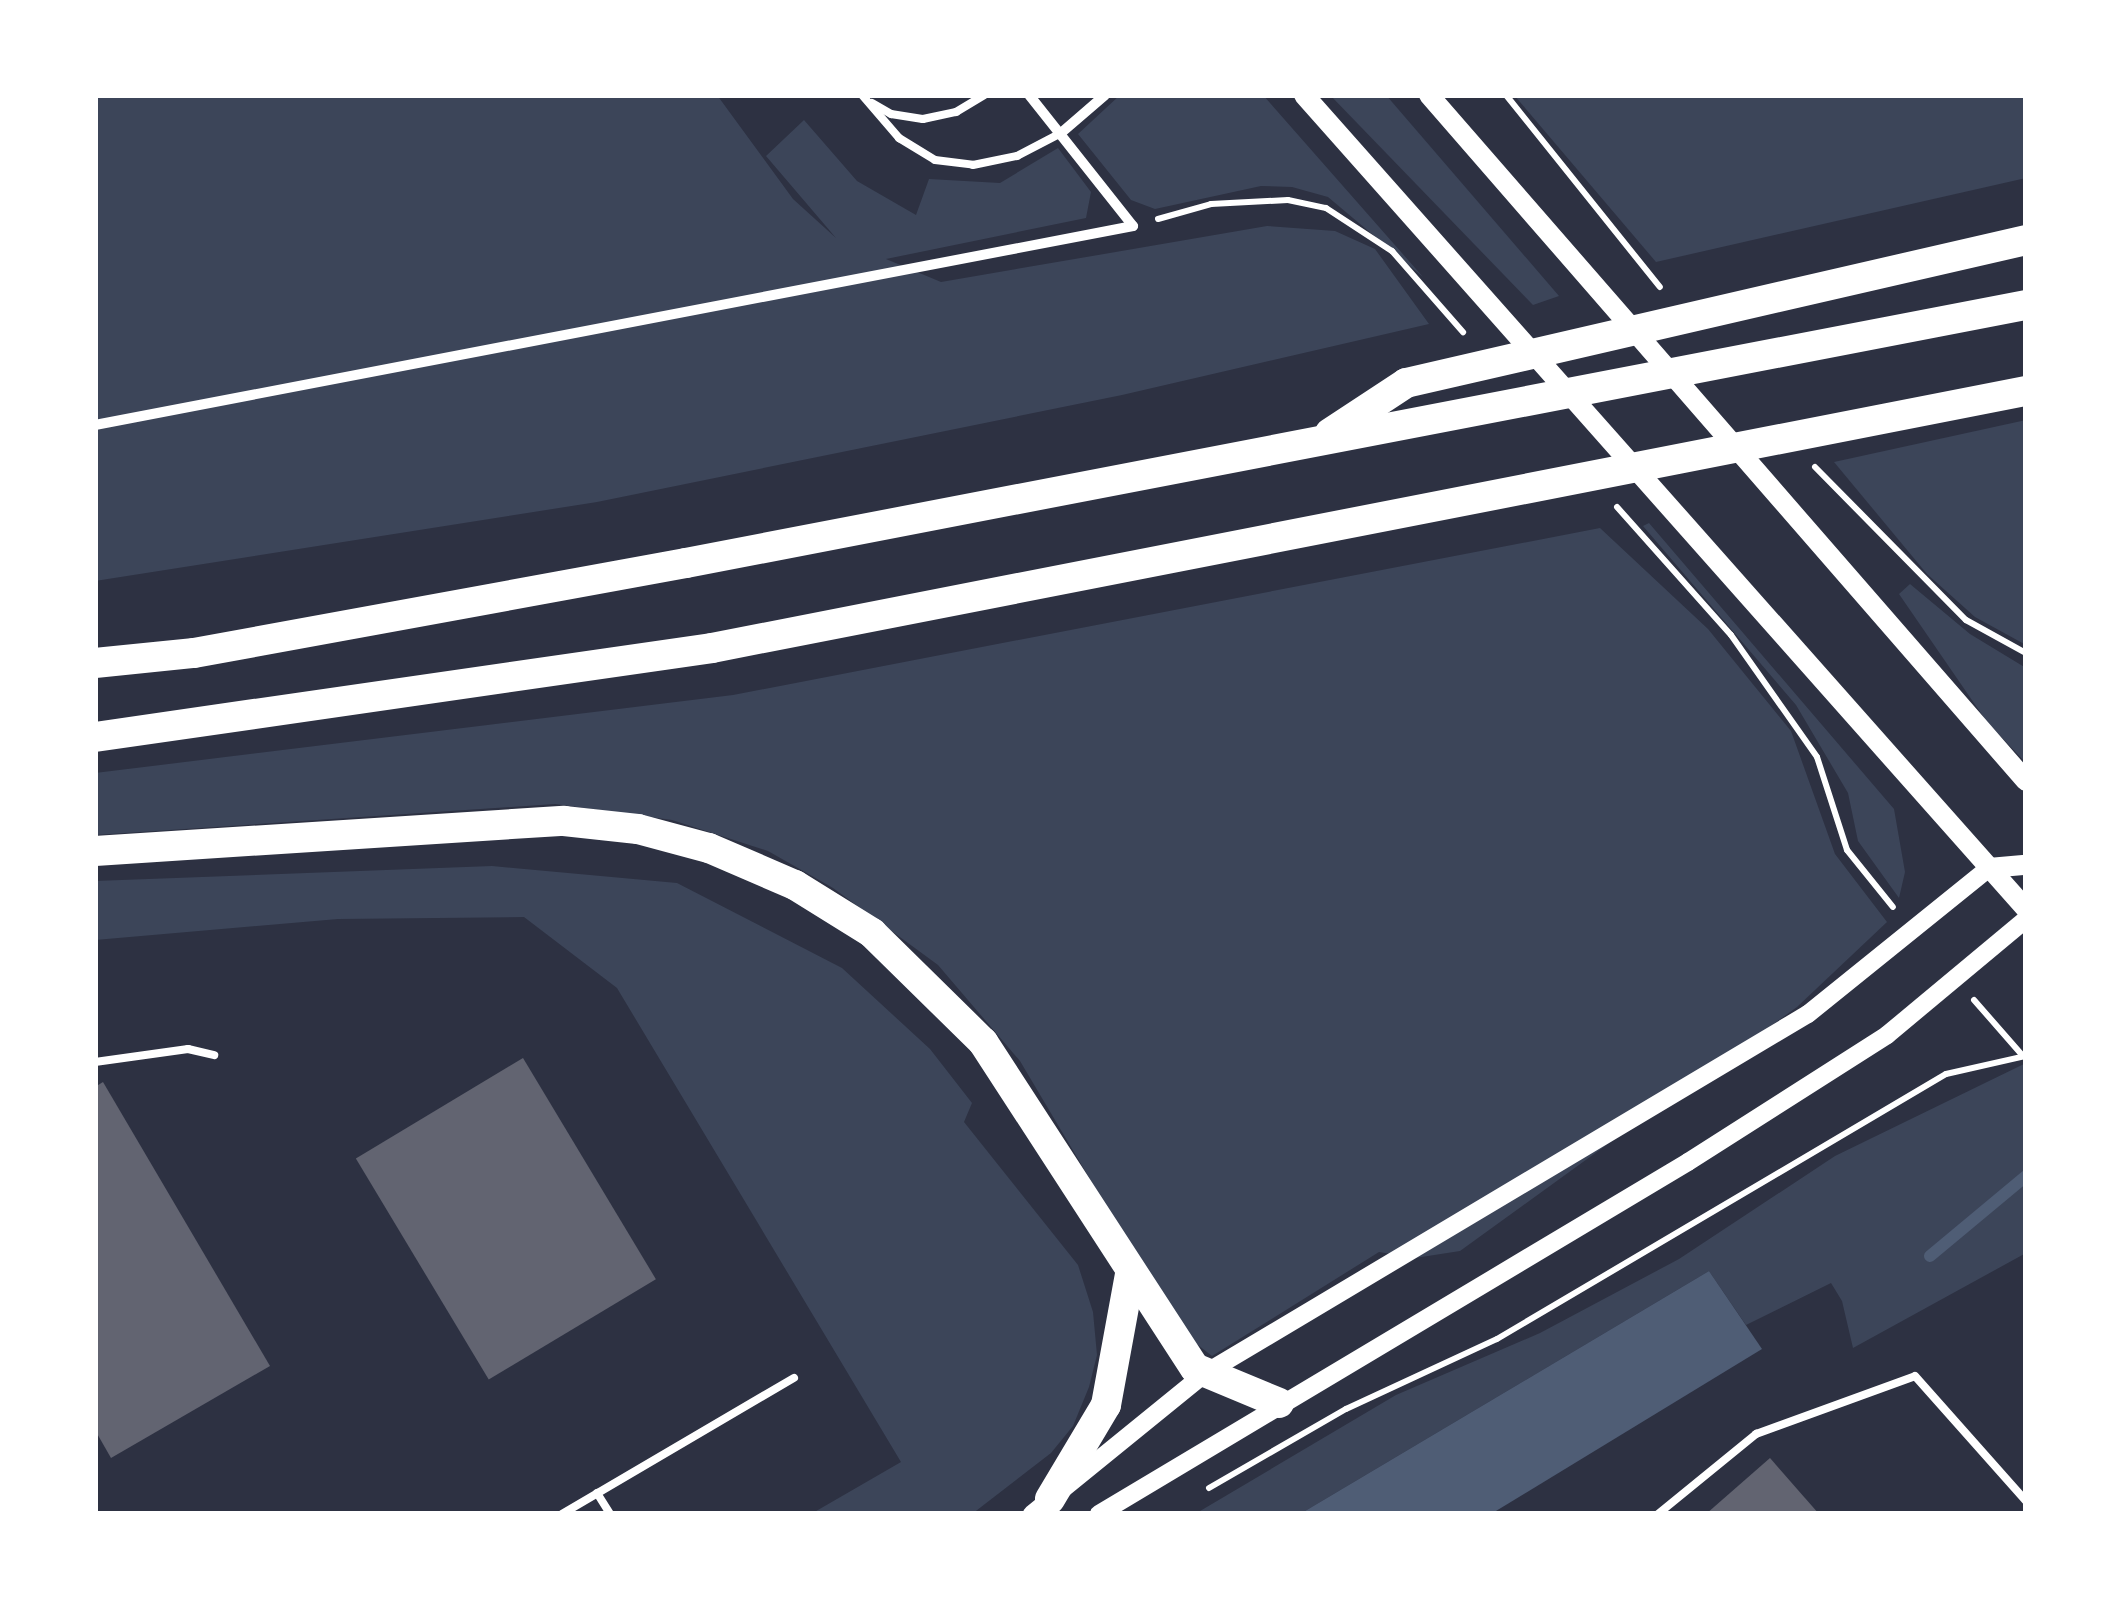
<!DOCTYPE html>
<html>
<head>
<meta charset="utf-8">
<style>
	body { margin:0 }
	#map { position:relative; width:2121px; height:1609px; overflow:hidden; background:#2d3142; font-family:"Space Grotesk",sans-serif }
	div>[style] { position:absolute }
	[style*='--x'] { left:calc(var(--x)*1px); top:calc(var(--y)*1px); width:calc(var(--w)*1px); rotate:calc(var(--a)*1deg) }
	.green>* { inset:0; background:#3c4559 }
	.water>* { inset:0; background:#4f5d75 }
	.stream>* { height:12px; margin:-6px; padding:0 6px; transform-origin:6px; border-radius:6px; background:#4f5d75 }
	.building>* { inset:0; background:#626471; transform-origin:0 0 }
	.path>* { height:6px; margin:-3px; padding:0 3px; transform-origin:3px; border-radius:3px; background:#fff }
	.service>* { height:8px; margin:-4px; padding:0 4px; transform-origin:4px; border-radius:4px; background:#fff }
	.minor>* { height:10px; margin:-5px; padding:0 5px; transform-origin:5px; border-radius:5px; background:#fff }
	.tertiary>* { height:18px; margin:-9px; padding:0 9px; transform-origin:9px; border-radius:9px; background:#fff }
	.secondary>* { height:20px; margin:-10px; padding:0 10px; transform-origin:10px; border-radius:10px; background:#fff }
	.motorway>* { height:30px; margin:-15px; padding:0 15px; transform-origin:15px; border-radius:15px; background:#fff }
	span { translate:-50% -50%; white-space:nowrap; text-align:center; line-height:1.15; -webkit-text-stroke:10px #fff; paint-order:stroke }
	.frame { position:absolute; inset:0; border:98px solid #fff; pointer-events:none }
</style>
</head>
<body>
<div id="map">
	<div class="green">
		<div style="clip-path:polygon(95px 95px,717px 95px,793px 199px,836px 238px,766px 156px,804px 120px,857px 181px,916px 215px,929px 179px,1000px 183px,1058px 148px,1091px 192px,1086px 218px,886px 259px,941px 282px,1267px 226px,1335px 231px,1375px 249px,1429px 324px,1122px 395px,597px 502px,95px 581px)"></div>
		<div style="clip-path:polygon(1120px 95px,1263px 95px,1423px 277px,1328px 197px,1292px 187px,1261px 186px,1155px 209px,1131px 200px,1078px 134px)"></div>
		<div style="clip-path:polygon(1330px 95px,1386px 95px,1559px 296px,1533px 305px)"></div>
		<div style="clip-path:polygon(1514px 95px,2026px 95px,2026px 178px,1656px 262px)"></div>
		<div style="clip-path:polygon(2026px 420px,2026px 645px,1975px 617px,1927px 574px,1834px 462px)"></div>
		<div style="clip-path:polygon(1649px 523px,1894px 809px,1905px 872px,1899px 898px,1858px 841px,1848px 793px,1796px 705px,1643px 526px)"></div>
		<div style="clip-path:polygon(1600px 528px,1708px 629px,1791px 731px,1835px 854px,1887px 922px,1797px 1007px,1460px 1251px,1415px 1258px,1379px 1252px,1212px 1356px,1180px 1331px,1020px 1061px,938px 965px,833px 888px,768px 851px,672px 820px,555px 804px,95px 835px,95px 773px,733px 695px)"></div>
		<div style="clip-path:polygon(1910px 584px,1970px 634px,2026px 668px,2026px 763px,1987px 722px,1899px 594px)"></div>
		<div style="clip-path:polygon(492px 866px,677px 883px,842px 968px,930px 1049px,972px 1103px,964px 1122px,1078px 1265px,1093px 1312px,1097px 1355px,1089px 1387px,1073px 1426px,1051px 1453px,972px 1514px,811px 1514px,901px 1462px,617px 988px,524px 917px,338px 919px,95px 940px,95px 881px)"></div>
		<div style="clip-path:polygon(2026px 1063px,2026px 1253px,1853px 1348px,1842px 1301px,1831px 1283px,1746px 1325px,1709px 1271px,1300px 1514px,1195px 1514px,1396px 1395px,1540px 1333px,1679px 1259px,1835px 1156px)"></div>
	</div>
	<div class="water">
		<div style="clip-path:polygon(1709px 1271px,1762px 1349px,1491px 1514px,1300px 1514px)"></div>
	</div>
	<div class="stream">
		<div style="--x:1930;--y:1256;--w:125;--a:-39.8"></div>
	</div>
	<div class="building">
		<div style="left:523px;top:1058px;width:258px;height:195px;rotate:59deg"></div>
		<div style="clip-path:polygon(103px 1082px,270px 1366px,111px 1458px,95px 1430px,95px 1087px)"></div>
		<div style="clip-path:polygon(1770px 1458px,1819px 1514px,1706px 1514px)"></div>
	</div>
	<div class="path">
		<div style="--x:1506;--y:95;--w:246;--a:51.3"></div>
		<div style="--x:1158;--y:219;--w:55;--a:-15.8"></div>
		<div style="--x:1211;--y:204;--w:77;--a:-3"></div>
		<div style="--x:1288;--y:200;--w:39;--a:12"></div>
		<div style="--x:1326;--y:208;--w:79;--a:33.1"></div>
		<div style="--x:1392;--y:251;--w:108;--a:48.8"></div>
		<div style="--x:1815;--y:467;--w:215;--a:45.4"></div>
		<div style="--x:1966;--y:620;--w:68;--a:28.8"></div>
		<div style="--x:1617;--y:507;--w:171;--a:48.3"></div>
		<div style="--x:1731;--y:635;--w:149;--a:54.8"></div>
		<div style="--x:1817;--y:757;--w:98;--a:72.1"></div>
		<div style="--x:1847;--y:850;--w:73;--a:51.1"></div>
		<div style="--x:1974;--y:1000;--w:74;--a:48.8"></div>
		<div style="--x:1209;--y:1488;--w:158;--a:-30"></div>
		<div style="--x:1346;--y:1409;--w:166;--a:-24.9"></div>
		<div style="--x:1497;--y:1339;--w:521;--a:-30.55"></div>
		<div style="--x:1946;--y:1074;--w:81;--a:-12.8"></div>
	</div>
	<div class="service">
		<div style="--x:862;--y:95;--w:57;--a:49.3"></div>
		<div style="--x:899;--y:138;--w:42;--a:31.4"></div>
		<div style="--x:935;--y:160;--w:38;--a:7"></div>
		<div style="--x:973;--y:165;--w:45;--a:-11.6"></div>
		<div style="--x:1017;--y:156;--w:50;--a:-27.6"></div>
		<div style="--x:872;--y:103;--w:22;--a:30"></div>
		<div style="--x:891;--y:114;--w:32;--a:9"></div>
		<div style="--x:923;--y:119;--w:34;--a:-12"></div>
		<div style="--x:956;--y:112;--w:33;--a:-31"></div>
		<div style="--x:95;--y:1062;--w:94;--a:-8"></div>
		<div style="--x:188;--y:1049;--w:27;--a:13"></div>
		<div style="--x:597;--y:1493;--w:25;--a:58"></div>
		<div style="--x:562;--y:1514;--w:269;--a:-30.4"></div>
		<div style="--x:1658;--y:1514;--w:127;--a:-39.2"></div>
		<div style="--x:1756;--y:1434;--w:169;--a:-20"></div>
		<div style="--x:1915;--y:1376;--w:167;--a:48.4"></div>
	</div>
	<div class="minor">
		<div style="--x:1061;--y:133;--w:58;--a:-40.8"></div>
		<div style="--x:95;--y:425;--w:1057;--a:-10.85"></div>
		<div style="--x:1133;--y:226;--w:167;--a:-128.4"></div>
	</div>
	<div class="tertiary">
		<div style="--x:1032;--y:1514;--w:222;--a:-39.1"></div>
		<div style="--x:1204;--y:1374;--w:703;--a:-30.8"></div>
		<div style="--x:1808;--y:1014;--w:233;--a:-38.9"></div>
		<div style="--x:1099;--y:1514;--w:686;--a:-30.86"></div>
		<div style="--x:1688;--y:1162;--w:236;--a:-32.5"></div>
		<div style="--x:1887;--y:1035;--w:181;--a:-39.8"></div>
	</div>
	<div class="secondary">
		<div style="--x:1304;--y:95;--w:1088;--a:48.43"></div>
		<div style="--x:1429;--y:95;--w:909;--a:48.97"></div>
		<div style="--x:1989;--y:868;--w:37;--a:-5"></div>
	</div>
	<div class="motorway">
		<div style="--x:1330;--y:433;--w:91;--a:-33.3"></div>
		<div style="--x:1406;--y:383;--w:636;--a:-12.99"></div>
		<div style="--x:95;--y:663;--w:100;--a:-5.8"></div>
		<div style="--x:194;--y:653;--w:500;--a:-10.37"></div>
		<div style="--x:686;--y:563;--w:1365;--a:-10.9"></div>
		<div style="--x:95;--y:737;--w:623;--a:-8.21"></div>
		<div style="--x:712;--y:648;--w:1339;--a:-11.07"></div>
		<div style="--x:95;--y:851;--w:470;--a:-3.7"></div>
		<div style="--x:564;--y:821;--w:74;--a:6.2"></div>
		<div style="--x:638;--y:829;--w:73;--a:15"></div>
		<div style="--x:709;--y:848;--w:94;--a:23.3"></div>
		<div style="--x:795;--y:885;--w:91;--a:31.9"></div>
		<div style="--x:872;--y:933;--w:156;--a:44.5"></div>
		<div style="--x:983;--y:1042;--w:389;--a:57"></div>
		<div style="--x:1195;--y:1368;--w:91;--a:22.6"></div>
		<div style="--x:1050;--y:1499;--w:109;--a:-59.2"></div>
		<div style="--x:1106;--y:1405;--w:133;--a:-79.6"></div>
	</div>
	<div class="frame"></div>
</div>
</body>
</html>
